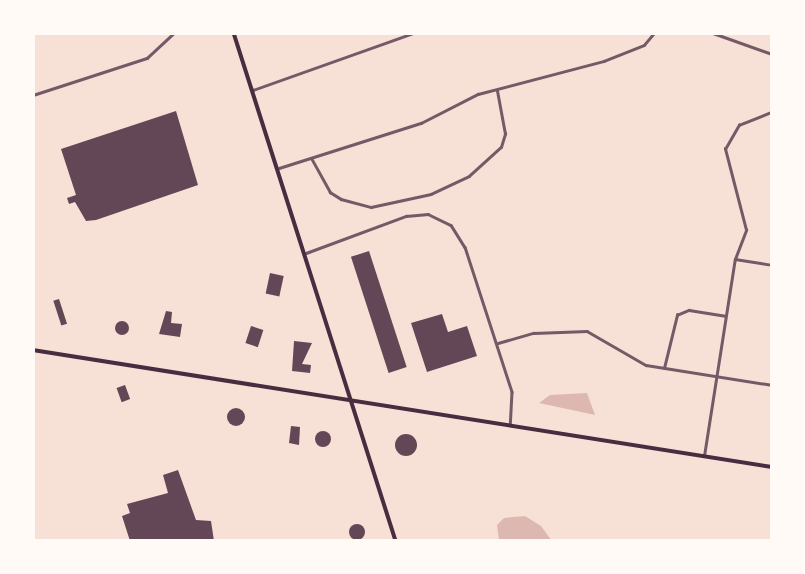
<!DOCTYPE html>
<html>
<head>
<meta charset="utf-8">
<style>
	body { margin:0 }
	#map { position:relative; width:805px; height:574px; overflow:hidden; background:#f7e1d7; font-family:"Archivo Narrow",sans-serif }
	div>[style] { position:absolute }
	[style*='--x'] { left:calc(var(--x)*1px); top:calc(var(--y)*1px); width:calc(var(--w)*1px); rotate:calc(var(--a)*1deg) }
	.water>* { inset:0; background:#dcb8b0 }
	.building>* { inset:0; background:#644757; transform-origin:0 0 }
	.round { border-radius:50% }
	.minor>* { height:2.5px; margin:-1.25px; padding:0 1.25px; transform-origin:1.25px; border-radius:1.25px; background:#755966 }
	.secondary>* { height:3.5px; margin:-1.75px; padding:0 1.75px; transform-origin:1.75px; border-radius:1.75px; background:#4a2c40 }
	.primary>* { height:3.5px; margin:-1.75px; padding:0 1.75px; transform-origin:1.75px; border-radius:1.75px; background:#4a2c40 }
	span { translate:-50% -50%; white-space:nowrap; text-align:center; line-height:1.15; -webkit-text-stroke:7px #fffaf5; paint-order:stroke }
	.frame { position:absolute; inset:0; border:35px solid #fffaf5; pointer-events:none }
</style>
</head>
<body>
<div id="map">
	<div class="water">
		<div style="clip-path:polygon(587px 393px,595px 415px,539px 403px,550px 395px)"></div>
		<div style="clip-path:polygon(525px 516px,541px 526px,552px 541px,499px 541px,497px 525px,504px 518px)"></div>
	</div>
	<div class="building">
		<div style="clip-path:polygon(176px 111px,198px 185px,96px 220px,86px 221px,75px 202px,69px 204px,67px 198px,76px 195px,61px 149px)"></div>
		<div style="left:369px;top:251px;width:122px;height:19px;rotate:72deg"></div>
		<div style="left:270px;top:273px;width:14px;height:21px;rotate:12deg"></div>
		<div style="left:59px;top:299px;width:26px;height:6px;rotate:72deg"></div>
		<div style="clip-path:polygon(166px 311px,172px 312px,171px 323px,182px 324px,180px 337px,159px 334px)"></div>
		<div style="clip-path:polygon(442px 314px,448px 332px,467px 326px,477px 356px,427px 372px,411px 323px)"></div>
		<div class="round" style="left:115px;top:321px;width:14px;height:14px"></div>
		<div style="left:251px;top:326px;width:13px;height:18px;rotate:18deg"></div>
		<div style="clip-path:polygon(294px 341px,312px 343px,302px 364px,311px 365px,310px 373px,292px 371px)"></div>
		<div style="left:125px;top:385px;width:15px;height:9px;rotate:70deg"></div>
		<div class="round" style="left:227px;top:408px;width:18px;height:18px"></div>
		<div style="clip-path:polygon(291px 426px,300px 427px,299px 445px,289px 443px)"></div>
		<div class="round" style="left:315px;top:431px;width:16px;height:16px"></div>
		<div class="round" style="left:395px;top:434px;width:22px;height:22px"></div>
		<div style="clip-path:polygon(178px 470px,196px 520px,211px 521px,214px 541px,130px 541px,122px 516px,130px 513px,127px 504px,168px 493px,163px 475px)"></div>
		<div class="round" style="left:349px;top:524px;width:16px;height:16px"></div>
	</div>
	<div class="minor">
		<div style="--x:713;--y:33;--w:63;--a:19.6"></div>
		<div style="--x:253;--y:90;--w:170;--a:-19.6"></div>
		<div style="--x:33;--y:95;--w:120;--a:-18"></div>
		<div style="--x:147;--y:58;--w:37;--a:-43"></div>
		<div style="--x:312;--y:159;--w:38;--a:61"></div>
		<div style="--x:330;--y:192;--w:13;--a:32"></div>
		<div style="--x:341;--y:199;--w:31;--a:15"></div>
		<div style="--x:371;--y:207;--w:61;--a:-12.2"></div>
		<div style="--x:431;--y:194;--w:42;--a:-25.3"></div>
		<div style="--x:469;--y:176;--w:43;--a:-42.2"></div>
		<div style="--x:501;--y:147;--w:14;--a:-73"></div>
		<div style="--x:505;--y:134;--w:44;--a:-100.5"></div>
		<div style="--x:279;--y:168;--w:149;--a:-17.6"></div>
		<div style="--x:421;--y:123;--w:64;--a:-27"></div>
		<div style="--x:478;--y:94;--w:130;--a:-14.7"></div>
		<div style="--x:604;--y:61;--w:43;--a:-21.8"></div>
		<div style="--x:644;--y:45;--w:16;--a:-50"></div>
		<div style="--x:306;--y:253;--w:107;--a:-20.3"></div>
		<div style="--x:406;--y:216;--w:22;--a:-5"></div>
		<div style="--x:428;--y:214;--w:25;--a:26"></div>
		<div style="--x:451;--y:225;--w:26;--a:58"></div>
		<div style="--x:465;--y:247;--w:152;--a:72"></div>
		<div style="--x:512;--y:392;--w:33;--a:93"></div>
		<div style="--x:735;--y:259;--w:37;--a:9"></div>
		<div style="--x:498;--y:343;--w:37;--a:-16"></div>
		<div style="--x:534;--y:333;--w:53;--a:-2.2"></div>
		<div style="--x:587;--y:331;--w:68;--a:30"></div>
		<div style="--x:646;--y:365;--w:128;--a:9"></div>
		<div style="--x:664;--y:368;--w:55;--a:-76.2"></div>
		<div style="--x:677;--y:315;--w:13;--a:-23"></div>
		<div style="--x:689;--y:310;--w:36;--a:9"></div>
		<div style="--x:704;--y:456;--w:199;--a:-81.1"></div>
		<div style="--x:735;--y:259;--w:31;--a:-69"></div>
		<div style="--x:746;--y:230;--w:84;--a:-104.5"></div>
		<div style="--x:725;--y:149;--w:28;--a:-60"></div>
		<div style="--x:739;--y:125;--w:35;--a:-22"></div>
	</div>
	<div class="secondary">
		<div style="--x:234;--y:33;--w:533;--a:72.31"></div>
	</div>
	<div class="primary">
		<div style="--x:33;--y:350;--w:748;--a:9"></div>
	</div>
	<div class="frame"></div>
</div>
</body>
</html>
